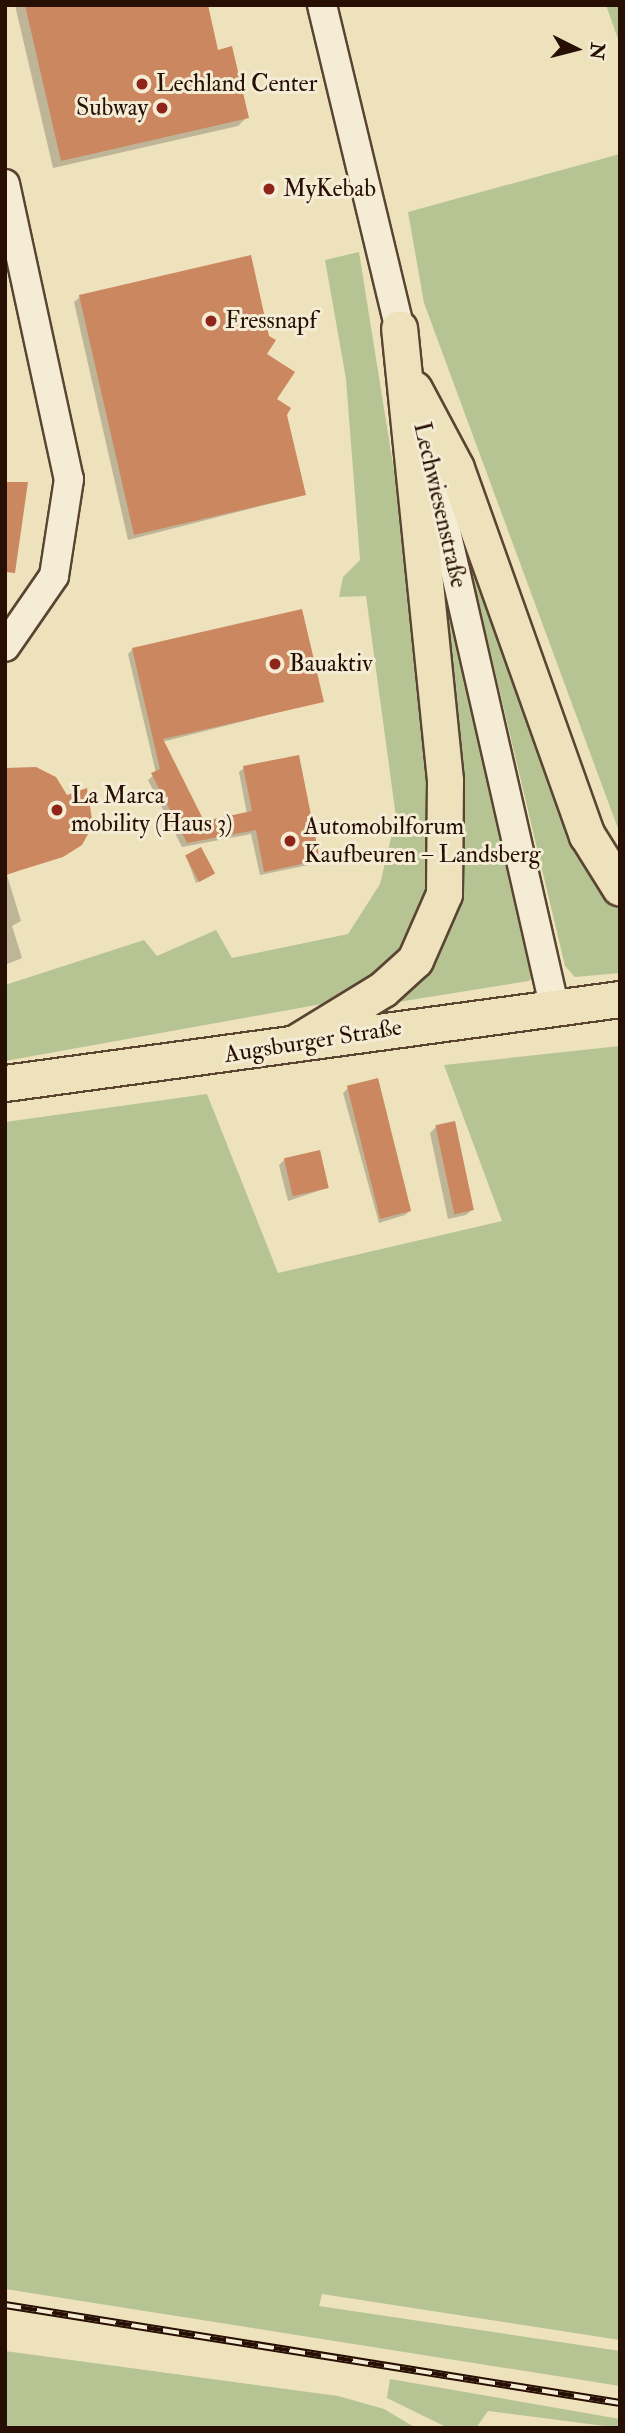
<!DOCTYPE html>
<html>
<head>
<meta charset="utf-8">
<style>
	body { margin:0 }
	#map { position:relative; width:625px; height:2433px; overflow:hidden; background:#eee2bd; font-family:"IM FELL Double Pica",serif }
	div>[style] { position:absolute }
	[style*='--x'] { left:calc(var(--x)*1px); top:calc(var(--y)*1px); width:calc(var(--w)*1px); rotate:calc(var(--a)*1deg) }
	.green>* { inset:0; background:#b6c493 }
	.shadow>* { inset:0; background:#0003 }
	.building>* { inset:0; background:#cb8760; transform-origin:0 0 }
	.roads { filter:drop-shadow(2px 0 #5a4432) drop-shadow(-2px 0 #5a4432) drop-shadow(0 2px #5a4432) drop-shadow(0 -2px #5a4432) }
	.minor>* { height:28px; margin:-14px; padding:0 14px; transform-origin:14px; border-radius:14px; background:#f4ecd4 }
	.major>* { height:35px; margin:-17.5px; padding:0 17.5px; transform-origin:17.5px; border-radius:17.5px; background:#eee2bd }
	.rail>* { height:8px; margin-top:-4px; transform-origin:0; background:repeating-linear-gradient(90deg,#f4ecd4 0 16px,#280f03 0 32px); box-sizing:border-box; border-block:2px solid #280f03 }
	.dots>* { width:19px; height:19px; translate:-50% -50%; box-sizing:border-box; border:4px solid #f4ecd4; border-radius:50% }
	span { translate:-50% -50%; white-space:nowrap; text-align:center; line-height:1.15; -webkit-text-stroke:6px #f4ecd4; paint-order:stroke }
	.poi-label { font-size:24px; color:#280f03 }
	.left { translate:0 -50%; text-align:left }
	.right { translate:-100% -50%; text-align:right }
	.street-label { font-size:24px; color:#280f03 }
	.frame { position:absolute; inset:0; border:7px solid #280f03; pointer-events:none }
	.north { position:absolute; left:541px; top:14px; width:70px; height:70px; -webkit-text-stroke:5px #f4ecd4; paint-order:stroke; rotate:96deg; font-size:19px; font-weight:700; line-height:28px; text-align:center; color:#280f03 }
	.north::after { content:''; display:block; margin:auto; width:24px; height:32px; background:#280f03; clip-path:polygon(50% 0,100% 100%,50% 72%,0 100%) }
</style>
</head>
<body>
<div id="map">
	<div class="green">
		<div style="clip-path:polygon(606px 5px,620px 5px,620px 45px)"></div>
		<div style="clip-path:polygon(620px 154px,620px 834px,424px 303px,408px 212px)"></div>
		<div style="clip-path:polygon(359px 252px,410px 571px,435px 867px,407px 950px,333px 1002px,5px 1061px,5px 985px,144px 940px,157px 956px,216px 930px,232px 958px,348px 934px,380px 884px,396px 817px,366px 596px,339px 597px,343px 577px,360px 560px,346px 379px,325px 260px)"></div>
		<div style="clip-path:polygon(459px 520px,588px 868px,620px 911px,620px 973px,575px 977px,565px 966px)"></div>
		<div style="clip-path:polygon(432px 538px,534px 974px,529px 981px,392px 1003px,436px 947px)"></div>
		<div style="clip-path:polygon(620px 1046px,620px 2340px,322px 2294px,319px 2306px,620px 2351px,620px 2386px,5px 2289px,5px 1122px,207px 1094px,278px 1273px,502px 1221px,444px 1065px)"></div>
		<div style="clip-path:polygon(5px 2351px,338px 2396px,384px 2409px,416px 2428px,5px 2428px)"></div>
		<div style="clip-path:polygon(390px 2379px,620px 2419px,620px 2428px,488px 2411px,476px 2428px,448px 2428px,387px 2398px)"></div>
	</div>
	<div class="shadow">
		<div style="clip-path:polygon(15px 5px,206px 5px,217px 52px,247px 117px,238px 126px,53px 168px)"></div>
		<div style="clip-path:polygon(80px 297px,264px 355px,304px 495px,128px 540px,74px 302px)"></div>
		<div style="clip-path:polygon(133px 649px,322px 701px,162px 742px,203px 823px,247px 814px,239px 772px,244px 768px,318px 860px,313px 864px,260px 875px,251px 834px,182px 847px,148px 780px,156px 773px,128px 654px)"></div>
		<div style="clip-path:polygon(5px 774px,78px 847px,7px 875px,21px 921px,12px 926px,22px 958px,5px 965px)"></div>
		<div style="clip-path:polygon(186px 856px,210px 876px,196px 883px)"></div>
		<div style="clip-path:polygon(348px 1088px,410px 1211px,405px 1215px,379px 1223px,343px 1093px)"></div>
		<div style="clip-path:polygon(436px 1127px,472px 1210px,466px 1215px,448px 1219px,430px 1133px)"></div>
		<div style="clip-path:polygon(285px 1159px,327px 1188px,288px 1201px,279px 1165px)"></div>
	</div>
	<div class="building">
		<div style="clip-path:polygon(25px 5px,208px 5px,218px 50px,232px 46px,249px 118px,61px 161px)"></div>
		<div style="clip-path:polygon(251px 255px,269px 336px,276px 340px,267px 354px,295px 372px,277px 399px,291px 408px,287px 415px,306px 495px,134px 535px,79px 295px)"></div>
		<div style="clip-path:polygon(5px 482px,28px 482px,15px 573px,5px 572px)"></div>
		<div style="clip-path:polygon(302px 609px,324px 702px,163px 739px,204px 821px,252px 811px,243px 766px,299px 755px,320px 860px,264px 872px,256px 830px,187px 843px,151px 773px,160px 769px,132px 648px)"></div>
		<div style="clip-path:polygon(36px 767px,56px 777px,67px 795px,87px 788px,93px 825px,82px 845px,63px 857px,5px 875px,5px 768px)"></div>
		<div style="left:201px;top:847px;width:30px;height:18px;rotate:62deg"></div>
		<div style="left:378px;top:1078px;width:137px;height:32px;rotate:76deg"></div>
		<div style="left:455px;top:1121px;width:91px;height:20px;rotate:78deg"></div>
		<div style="left:320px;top:1150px;width:39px;height:37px;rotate:77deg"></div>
	</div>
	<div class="roads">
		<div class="minor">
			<div style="--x:322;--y:5;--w:352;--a:76.5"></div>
			<div style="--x:5;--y:184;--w:302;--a:77.8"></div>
			<div style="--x:69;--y:479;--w:98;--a:98.8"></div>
			<div style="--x:54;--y:576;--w:86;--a:124.6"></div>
			<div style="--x:421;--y:421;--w:599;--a:77.17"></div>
		</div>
		<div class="major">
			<div style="--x:414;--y:389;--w:89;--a:62"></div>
			<div style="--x:456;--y:468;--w:390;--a:70.4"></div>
			<div style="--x:587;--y:835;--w:62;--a:58.1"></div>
			<div style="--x:295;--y:1043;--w:103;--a:-31.5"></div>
			<div style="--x:383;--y:989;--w:43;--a:-42.2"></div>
			<div style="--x:415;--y:960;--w:72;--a:-66.3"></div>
			<div style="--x:444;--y:894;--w:114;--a:-89.5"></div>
			<div style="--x:445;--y:780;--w:454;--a:-95.8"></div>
			<div style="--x:5;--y:1083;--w:621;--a:-7.78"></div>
		</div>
	</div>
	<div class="rail">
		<div style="--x:5;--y:2305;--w:623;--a:9.05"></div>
	</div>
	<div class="dots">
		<div style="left:142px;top:84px;background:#8f2418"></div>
		<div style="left:162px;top:108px;background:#8f2418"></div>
		<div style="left:269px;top:189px;background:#8f2418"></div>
		<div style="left:211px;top:321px;background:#8f2418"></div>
		<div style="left:275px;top:664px;background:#8f2418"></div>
		<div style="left:57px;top:810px;background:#8f2418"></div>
		<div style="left:290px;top:841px;background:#8f2418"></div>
	</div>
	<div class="poi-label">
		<span class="left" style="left:156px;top:84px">Lechland Center</span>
		<span class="right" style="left:148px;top:108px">Subway</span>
		<span class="left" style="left:283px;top:189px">MyKebab</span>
		<span class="left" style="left:225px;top:321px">Fressnapf</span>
		<span class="left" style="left:289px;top:664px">Bauaktiv</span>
		<span class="left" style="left:71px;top:810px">La Marca<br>mobility (Haus 3)</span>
		<span class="left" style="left:304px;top:841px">Automobilforum<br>Kaufbeuren – Landsberg</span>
	</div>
	<div class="street-label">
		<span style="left:440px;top:505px;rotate:77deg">Lechwiesenstraße</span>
		<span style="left:313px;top:1041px;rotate:-9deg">Augsburger Straße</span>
	</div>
	<div class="frame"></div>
	<div class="north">N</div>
</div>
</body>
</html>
